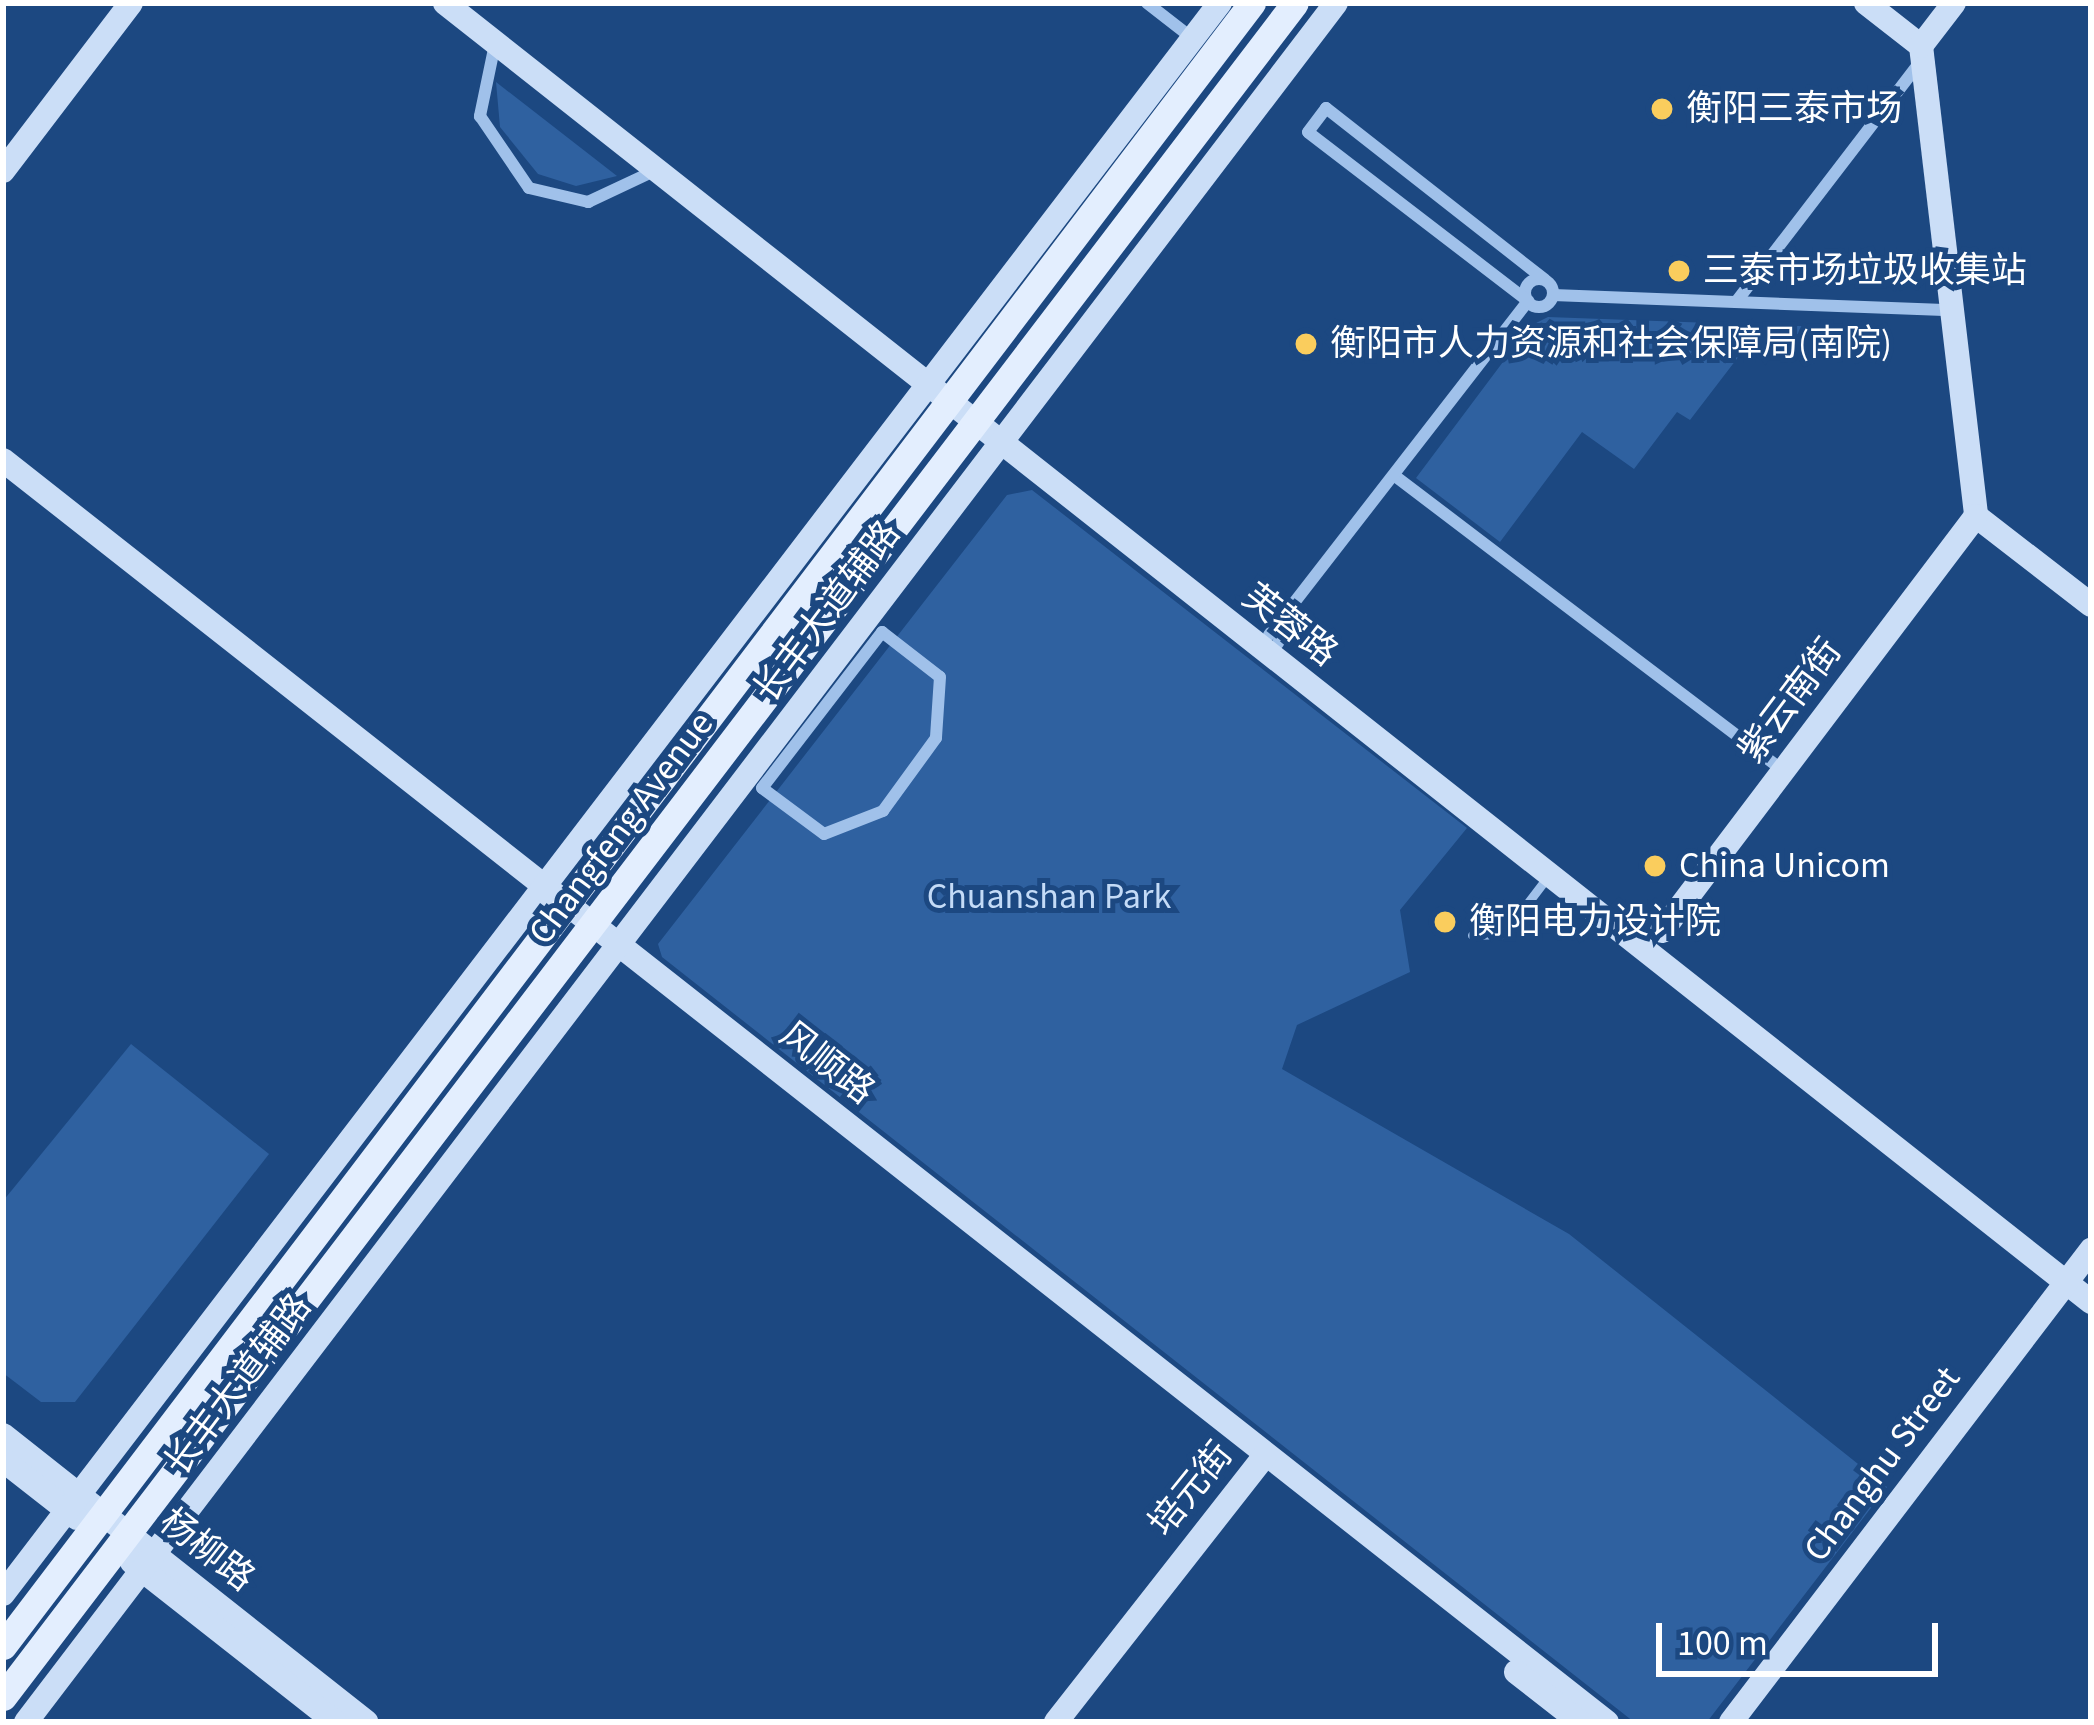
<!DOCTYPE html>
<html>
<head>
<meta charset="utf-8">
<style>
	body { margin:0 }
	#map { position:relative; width:2094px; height:1725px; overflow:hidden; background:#1c4881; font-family:"Source Sans 3","Noto Sans SC",sans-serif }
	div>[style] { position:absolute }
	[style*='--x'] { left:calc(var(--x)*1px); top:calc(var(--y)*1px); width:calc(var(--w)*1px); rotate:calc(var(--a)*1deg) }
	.green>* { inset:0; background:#2f61a0 }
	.lane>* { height:9px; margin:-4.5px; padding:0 4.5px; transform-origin:4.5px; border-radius:4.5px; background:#a0c1ea }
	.street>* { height:12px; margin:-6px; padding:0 6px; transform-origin:6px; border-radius:6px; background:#a0c1ea }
	.street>.ring { margin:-6px; padding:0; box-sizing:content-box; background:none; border:12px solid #a0c1ea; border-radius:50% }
	.secondary>* { height:24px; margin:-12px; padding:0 12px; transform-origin:12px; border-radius:12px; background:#cbdef7 }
	.primary>* { height:27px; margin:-13.5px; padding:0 13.5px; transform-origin:13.5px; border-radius:13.5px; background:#e3eefe }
	.dots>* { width:33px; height:33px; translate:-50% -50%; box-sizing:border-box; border:6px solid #1c4881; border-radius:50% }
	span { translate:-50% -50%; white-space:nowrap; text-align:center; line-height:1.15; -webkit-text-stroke:10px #1c4881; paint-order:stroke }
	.poi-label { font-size:36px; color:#fff }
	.left { translate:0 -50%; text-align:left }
	.street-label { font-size:36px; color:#fff }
	.park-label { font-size:36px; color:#c4dbf7 }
	.frame { position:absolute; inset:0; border:6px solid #fff; pointer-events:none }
	.scale { position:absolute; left:1656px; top:1623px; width:282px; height:54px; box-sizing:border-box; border:6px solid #fff; border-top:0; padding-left:15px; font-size:36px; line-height:42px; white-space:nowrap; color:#fff; -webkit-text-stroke:9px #1c4881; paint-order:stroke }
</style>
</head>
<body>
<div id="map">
	<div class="green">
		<div style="clip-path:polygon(496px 82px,617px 176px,576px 186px,538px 174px,500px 127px)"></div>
		<div style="clip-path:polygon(1548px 317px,1824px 327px,1825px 347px,1812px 364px,1762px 326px,1690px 420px,1677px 412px,1634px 469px,1582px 432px,1500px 542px,1416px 478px,1530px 326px)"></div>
		<div style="clip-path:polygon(1032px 490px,1467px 828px,1400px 910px,1410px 972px,1297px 1025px,1282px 1069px,1569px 1234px,1887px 1487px,1707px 1722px,1634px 1722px,662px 957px,658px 944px,1007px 495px)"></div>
		<div style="clip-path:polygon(131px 1044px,269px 1154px,75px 1402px,41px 1402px,3px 1373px,3px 1201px)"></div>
	</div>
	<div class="lane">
		<div style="--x:1472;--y:935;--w:32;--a:-2"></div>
		<div style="--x:1504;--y:934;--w:74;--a:-52.7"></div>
	</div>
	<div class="street">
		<div style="--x:1147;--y:3;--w:57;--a:37.9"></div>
		<div style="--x:495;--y:44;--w:74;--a:101.8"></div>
		<div style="--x:480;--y:116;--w:87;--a:55.8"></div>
		<div style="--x:529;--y:188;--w:61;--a:13.3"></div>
		<div style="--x:588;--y:202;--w:75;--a:-25.2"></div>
		<div class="ring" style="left:1525px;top:279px;width:16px;height:16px"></div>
		<div style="--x:1553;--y:295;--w:398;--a:2.2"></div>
		<div style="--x:1736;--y:302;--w:305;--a:-52.5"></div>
		<div style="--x:1395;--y:476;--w:486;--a:37.2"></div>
		<div style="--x:882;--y:632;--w:73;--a:37.8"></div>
		<div style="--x:940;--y:677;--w:61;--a:93.8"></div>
		<div style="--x:936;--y:738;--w:90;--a:126"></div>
		<div style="--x:883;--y:811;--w:63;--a:158.7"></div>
		<div style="--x:824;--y:834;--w:77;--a:-143.4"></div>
		<div style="--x:762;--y:788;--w:197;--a:-52.4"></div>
		<div style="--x:1269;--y:635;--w:423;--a:-52.2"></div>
		<div style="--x:1528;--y:301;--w:277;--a:-142.5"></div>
		<div style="--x:1308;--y:132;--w:30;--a:-53"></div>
		<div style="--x:1326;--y:108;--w:278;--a:38.1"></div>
		<div style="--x:1278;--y:643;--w:25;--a:-64"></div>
	</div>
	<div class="secondary">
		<div style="--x:445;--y:3;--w:2097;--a:38.28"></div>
		<div style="--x:1866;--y:3;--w:70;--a:38"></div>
		<div style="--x:1921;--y:46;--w:473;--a:83.3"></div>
		<div style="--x:1976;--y:516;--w:145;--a:37.7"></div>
		<div style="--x:1921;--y:46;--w:54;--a:-52.5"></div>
		<div style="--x:3;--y:171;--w:211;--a:-52.7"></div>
		<div style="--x:3;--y:460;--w:2041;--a:38.2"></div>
		<div style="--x:1662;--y:931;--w:520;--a:-52.89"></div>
		<div style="--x:3;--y:1435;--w:463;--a:38.3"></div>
		<div style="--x:3;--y:1460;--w:94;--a:38.1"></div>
		<div style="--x:132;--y:1562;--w:258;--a:38.2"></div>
		<div style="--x:3;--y:1594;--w:2003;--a:-52.59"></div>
		<div style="--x:1516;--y:1672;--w:81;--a:38"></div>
		<div style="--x:26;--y:1722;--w:2161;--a:-52.69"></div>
		<div style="--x:1056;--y:1722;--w:340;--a:-51.9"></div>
		<div style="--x:1731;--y:1722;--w:594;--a:-52.67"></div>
	</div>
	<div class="primary">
		<div style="--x:3;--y:1646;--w:2064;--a:-52.76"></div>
		<div style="--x:3;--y:1697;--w:2130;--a:-52.67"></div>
	</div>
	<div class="dots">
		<div style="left:1662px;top:109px;background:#facd5d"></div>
		<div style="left:1679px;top:271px;background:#facd5d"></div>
		<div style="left:1306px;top:344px;background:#facd5d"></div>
		<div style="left:1655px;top:866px;background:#facd5d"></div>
		<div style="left:1445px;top:922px;background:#facd5d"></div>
	</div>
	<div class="poi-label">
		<span class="left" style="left:1686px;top:109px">衡阳三泰市场</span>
		<span class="left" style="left:1703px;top:271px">三泰市场垃圾收集站</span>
		<span class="left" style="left:1330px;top:344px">衡阳市人力资源和社会保障局(南院)</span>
		<span class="left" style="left:1679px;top:866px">China Unicom</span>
		<span class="left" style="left:1469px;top:922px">衡阳电力设计院</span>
	</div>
	<div class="street-label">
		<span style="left:827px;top:612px;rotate:-53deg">长丰大道辅路</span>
		<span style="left:1290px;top:625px;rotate:38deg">芙蓉路</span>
		<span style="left:1790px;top:701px;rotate:-53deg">紫云南街</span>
		<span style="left:621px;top:828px;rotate:-53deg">Changfeng Avenue</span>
		<span style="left:827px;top:1063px;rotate:38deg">风顺路</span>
		<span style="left:238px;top:1385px;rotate:-53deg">长丰大道辅路</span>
		<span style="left:1882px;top:1464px;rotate:-53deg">Changhu Street</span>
		<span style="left:1191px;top:1489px;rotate:-51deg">培元街</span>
		<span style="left:207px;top:1550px;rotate:38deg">杨柳路</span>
	</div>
	<div class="park-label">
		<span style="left:1049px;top:897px">Chuanshan Park</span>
	</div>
	<div class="frame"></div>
	<div class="scale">100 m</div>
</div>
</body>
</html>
